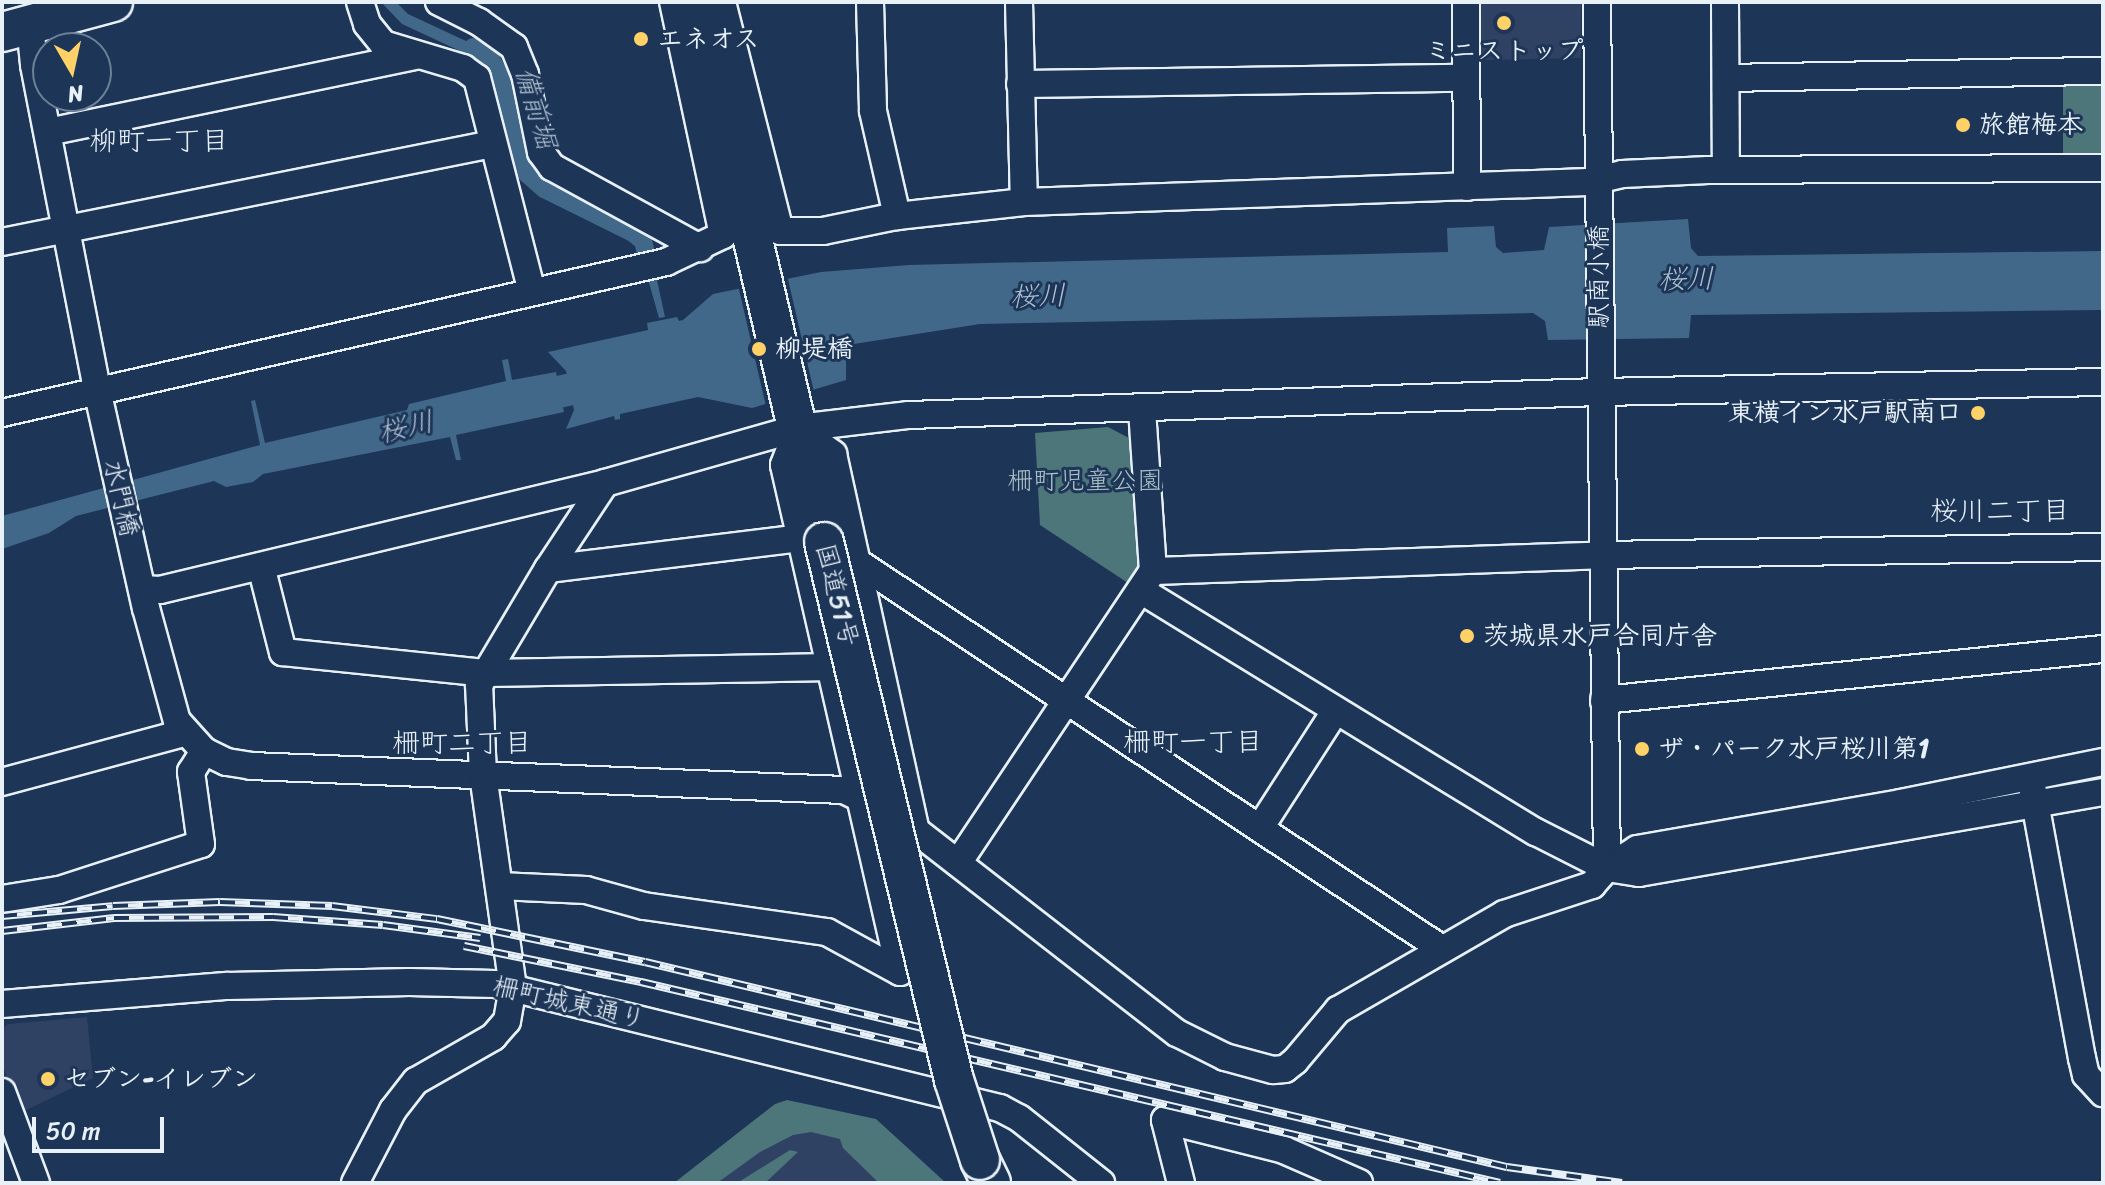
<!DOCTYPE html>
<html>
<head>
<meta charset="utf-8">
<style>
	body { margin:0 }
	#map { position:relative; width:2105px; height:1185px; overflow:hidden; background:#1d3557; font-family:Sriracha,"Klee One",sans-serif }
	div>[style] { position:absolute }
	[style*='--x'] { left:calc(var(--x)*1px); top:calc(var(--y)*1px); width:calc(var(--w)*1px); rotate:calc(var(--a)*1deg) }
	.built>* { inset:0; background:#304264 }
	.green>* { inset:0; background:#4d767b; transform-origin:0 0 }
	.water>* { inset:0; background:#416889 }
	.pier>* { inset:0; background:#1d3557; transform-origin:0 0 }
	.canal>* { height:18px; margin:-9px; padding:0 9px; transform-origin:9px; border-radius:9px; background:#416889 }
	.river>* { height:32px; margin:-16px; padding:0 16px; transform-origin:16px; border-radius:16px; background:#416889 }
	.roads { filter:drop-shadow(2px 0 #e8f1f8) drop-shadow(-2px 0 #e8f1f8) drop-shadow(0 2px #e8f1f8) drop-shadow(0 -2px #e8f1f8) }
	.minor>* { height:26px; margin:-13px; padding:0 13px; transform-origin:13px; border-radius:13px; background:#1d3557 }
	.highway>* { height:38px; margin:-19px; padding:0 19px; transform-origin:19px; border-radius:19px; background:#1d3557 }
	.rail>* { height:8px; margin-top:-4px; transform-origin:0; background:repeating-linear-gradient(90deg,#1d3557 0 15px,#e8f1f8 0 30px); box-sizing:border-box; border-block:2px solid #e8f1f8 }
	.bridges { filter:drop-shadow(2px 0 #e8f1f8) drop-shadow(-2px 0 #e8f1f8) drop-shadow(0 2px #e8f1f8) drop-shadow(0 -2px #e8f1f8) }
	.highway-bridge>* { height:38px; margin:-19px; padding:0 19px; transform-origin:19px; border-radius:19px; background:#1d3557 }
	.dots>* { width:22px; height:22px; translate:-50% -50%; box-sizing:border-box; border:4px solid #1d3557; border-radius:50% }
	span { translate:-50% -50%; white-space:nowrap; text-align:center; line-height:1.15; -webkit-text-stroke:6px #1d3557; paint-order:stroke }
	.poi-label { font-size:26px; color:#e8f1f8; font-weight:700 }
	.left { translate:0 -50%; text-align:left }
	.right { translate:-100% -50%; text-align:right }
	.street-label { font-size:26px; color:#e8f1f8 }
	.park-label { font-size:26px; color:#aac0c6 }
	.water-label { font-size:28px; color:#aec1d1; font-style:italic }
	.neighbourhood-label { font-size:28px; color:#e8f1f8 }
	.frame { position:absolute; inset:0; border:4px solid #e8f1f8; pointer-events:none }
	.north { position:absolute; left:32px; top:32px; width:80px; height:80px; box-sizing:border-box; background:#1d3557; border:2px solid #6e8097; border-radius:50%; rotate:171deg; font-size:22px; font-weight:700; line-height:32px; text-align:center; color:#e8f1f8 }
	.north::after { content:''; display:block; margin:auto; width:28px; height:36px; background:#ffd166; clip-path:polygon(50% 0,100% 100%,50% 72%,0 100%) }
	.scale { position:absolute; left:32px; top:1117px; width:132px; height:36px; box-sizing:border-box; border:4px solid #e8f1f8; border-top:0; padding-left:10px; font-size:24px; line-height:28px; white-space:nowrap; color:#e8f1f8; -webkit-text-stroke:6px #1d3557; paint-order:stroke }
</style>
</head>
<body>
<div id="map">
	<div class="built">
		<div style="clip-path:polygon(1473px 2px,1581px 2px,1581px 58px,1486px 60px,1474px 47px)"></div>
		<div style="clip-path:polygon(87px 1017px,93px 1078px,20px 1113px,2px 1064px,2px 1029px,8px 1024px)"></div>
		<div style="clip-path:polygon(807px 1128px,850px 1137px,895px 1183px,711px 1183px,785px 1132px)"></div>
	</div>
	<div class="green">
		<div style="left:2063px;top:83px;width:40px;height:79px"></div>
		<div style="clip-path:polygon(1108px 427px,1129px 438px,1138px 570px,1128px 583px,1040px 525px,1035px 433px)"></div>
		<div style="clip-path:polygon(787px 1100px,876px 1119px,946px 1183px,879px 1183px,843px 1148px,840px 1139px,811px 1132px,793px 1135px,760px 1152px,717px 1183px,674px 1183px,775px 1104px)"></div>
		<div style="clip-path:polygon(790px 1150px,798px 1152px,765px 1183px,737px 1183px)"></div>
	</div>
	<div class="water">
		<div style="clip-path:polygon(381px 2px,396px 2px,408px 14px,496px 55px,488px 64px,402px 24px)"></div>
		<div style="clip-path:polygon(1688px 219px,1691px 248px,1698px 256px,2103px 251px,2103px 310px,1691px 315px,1689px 338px,1548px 340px,1545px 321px,1533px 313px,980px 324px,854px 344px,846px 354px,846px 380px,752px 408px,698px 397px,620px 414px,620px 419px,615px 420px,614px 416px,566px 429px,574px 410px,566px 371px,548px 352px,648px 330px,647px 323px,677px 317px,679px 321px,683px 320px,713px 294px,821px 272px,909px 265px,1448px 252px,1447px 228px,1494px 226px,1496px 247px,1503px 253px,1544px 250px,1549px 227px)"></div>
		<div style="clip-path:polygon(637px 229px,648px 239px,665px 317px,659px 318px,638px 244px,629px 238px)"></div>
		<div style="clip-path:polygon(508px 359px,512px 380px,556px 372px,564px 412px,456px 435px,461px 460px,456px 460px,450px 437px,263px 474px,253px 482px,226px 487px,214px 481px,76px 516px,49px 533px,2px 549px,2px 516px,260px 445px,251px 401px,255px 400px,265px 443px,407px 410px,409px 404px,506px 381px,502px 360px)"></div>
	</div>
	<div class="pier">
		<div style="left:787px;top:275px;width:122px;height:50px;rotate:77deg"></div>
	</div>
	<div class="canal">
		<div style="--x:473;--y:47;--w:22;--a:34"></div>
		<div style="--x:491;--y:59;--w:26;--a:62"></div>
		<div style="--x:503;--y:82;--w:77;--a:78.8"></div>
		<div style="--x:518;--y:158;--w:18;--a:61"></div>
		<div style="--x:527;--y:174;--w:23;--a:41"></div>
		<div style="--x:544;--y:189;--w:99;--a:26.3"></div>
		<div style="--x:633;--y:233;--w:13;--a:39"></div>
		<div style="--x:643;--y:241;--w:12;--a:76"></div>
	</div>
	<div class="river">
		<div style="--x:517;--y:401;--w:98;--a:-12.3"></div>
	</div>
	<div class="roads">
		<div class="minor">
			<div style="--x:360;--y:2;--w:23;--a:72"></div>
			<div style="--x:367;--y:24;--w:26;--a:51"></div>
			<div style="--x:383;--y:44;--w:84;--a:16.7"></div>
			<div style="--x:463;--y:68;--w:17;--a:36"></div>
			<div style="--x:477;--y:78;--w:221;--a:75.6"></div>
			<div style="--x:439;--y:2;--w:45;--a:26.6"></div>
			<div style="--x:479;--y:22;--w:43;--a:35.5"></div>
			<div style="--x:514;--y:47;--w:29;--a:68"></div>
			<div style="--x:525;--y:74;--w:80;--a:78.4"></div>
			<div style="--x:541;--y:152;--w:19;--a:54"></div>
			<div style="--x:552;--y:167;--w:169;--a:28.7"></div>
			<div style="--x:722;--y:2;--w:236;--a:75.8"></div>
			<div style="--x:780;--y:231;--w:43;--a:0"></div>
			<div style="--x:823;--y:231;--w:76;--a:-11.5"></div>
			<div style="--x:897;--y:216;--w:128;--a:-6.3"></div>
			<div style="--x:1024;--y:202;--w:564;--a:-2.03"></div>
			<div style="--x:1588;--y:182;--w:35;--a:-13"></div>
			<div style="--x:1622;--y:174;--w:86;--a:-2.7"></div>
			<div style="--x:1708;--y:170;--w:395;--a:-0.3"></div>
			<div style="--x:870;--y:2;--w:109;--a:88.4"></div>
			<div style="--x:873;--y:111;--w:108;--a:77.1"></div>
			<div style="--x:1019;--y:2;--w:200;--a:88.6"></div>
			<div style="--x:1466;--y:2;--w:185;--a:89.7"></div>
			<div style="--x:1597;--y:2;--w:866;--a:89.34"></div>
			<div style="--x:1725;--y:2;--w:168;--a:89.7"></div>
			<div style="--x:30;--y:24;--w:41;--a:84.4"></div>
			<div style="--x:34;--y:65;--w:335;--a:79"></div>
			<div style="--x:98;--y:394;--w:219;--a:77.4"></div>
			<div style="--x:146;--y:608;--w:117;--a:74.7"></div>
			<div style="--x:177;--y:721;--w:40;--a:48"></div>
			<div style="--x:204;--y:751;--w:25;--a:26"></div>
			<div style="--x:227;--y:762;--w:24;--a:9"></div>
			<div style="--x:251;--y:766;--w:593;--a:2.32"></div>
			<div style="--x:844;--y:790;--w:59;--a:26.1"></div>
			<div style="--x:897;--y:816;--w:354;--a:37.8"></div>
			<div style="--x:1177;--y:1033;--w:54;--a:26.6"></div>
			<div style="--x:1225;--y:1057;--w:50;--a:15.2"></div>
			<div style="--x:1273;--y:1070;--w:12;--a:-5"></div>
			<div style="--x:1285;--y:1069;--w:13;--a:-39"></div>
			<div style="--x:1295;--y:1061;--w:67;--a:-49.9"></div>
			<div style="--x:1338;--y:1010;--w:192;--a:-30"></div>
			<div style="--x:1504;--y:914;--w:93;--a:-18.2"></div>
			<div style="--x:1592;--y:885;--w:23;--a:-49"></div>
			<div style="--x:1607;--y:868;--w:36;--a:-32"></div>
			<div style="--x:1637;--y:849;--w:268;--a:-9.9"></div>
			<div style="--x:1901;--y:803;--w:206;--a:-11.5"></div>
			<div style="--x:1726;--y:78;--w:377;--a:-1.1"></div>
			<div style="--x:1020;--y:84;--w:446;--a:-0.8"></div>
			<div style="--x:48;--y:132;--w:376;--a:-11.7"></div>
			<div style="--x:2;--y:242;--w:500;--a:-11.3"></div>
			<div style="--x:2;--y:413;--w:681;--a:-12.81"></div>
			<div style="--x:666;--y:262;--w:63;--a:-25.3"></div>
			<div style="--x:723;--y:235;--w:238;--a:-102.1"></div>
			<div style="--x:798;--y:428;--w:44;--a:36.6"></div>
			<div style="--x:833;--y:454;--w:387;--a:77.6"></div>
			<div style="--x:854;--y:560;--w:705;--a:33.49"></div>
			<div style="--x:261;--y:566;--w:89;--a:75.7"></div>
			<div style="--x:283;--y:652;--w:205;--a:5.9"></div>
			<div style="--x:487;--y:673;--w:344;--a:-1"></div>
			<div style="--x:548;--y:569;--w:254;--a:-7"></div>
			<div style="--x:1153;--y:571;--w:449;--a:-2"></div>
			<div style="--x:1602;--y:555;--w:501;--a:-0.91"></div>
			<div style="--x:142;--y:589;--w:18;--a:3"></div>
			<div style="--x:160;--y:590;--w:458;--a:-13.5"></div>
			<div style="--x:605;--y:483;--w:201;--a:-15.9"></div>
			<div style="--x:798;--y:428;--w:112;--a:-6.7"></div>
			<div style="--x:909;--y:415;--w:691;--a:-1.91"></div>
			<div style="--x:1600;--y:392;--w:503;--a:-1.14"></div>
			<div style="--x:1142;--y:591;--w:462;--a:31.5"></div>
			<div style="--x:1536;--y:832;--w:80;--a:26.9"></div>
			<div style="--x:1607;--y:868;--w:32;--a:9"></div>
			<div style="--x:1639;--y:873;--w:471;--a:-9.9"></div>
			<div style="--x:1604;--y:700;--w:502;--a:-5.84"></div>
			<div style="--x:2;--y:782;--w:188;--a:-15.1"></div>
			<div style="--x:2032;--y:786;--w:277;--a:79.6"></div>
			<div style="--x:2082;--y:1058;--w:17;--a:77"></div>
			<div style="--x:2086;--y:1075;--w:25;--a:47"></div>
			<div style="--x:1260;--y:828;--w:140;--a:-57.2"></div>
			<div style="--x:958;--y:863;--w:351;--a:-56.3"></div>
			<div style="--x:1153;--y:571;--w:161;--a:-93.9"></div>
			<div style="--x:499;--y:886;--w:87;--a:2.6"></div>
			<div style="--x:586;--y:890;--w:60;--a:15.4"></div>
			<div style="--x:644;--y:906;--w:185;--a:8.1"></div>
			<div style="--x:827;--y:932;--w:83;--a:28.7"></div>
			<div style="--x:900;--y:972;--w:520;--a:-102.89"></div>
			<div style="--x:784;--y:465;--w:36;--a:-69"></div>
			<div style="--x:2;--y:899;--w:58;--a:-9"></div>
			<div style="--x:59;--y:890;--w:149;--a:-17.9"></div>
			<div style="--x:201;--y:844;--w:73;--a:-97.9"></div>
			<div style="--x:191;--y:772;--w:25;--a:-58"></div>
			<div style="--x:2;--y:1004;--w:227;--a:-4.6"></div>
			<div style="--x:228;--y:986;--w:181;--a:-1.3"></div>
			<div style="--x:409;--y:982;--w:86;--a:1.3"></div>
			<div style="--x:495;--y:984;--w:520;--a:13.8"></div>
			<div style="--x:1000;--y:1108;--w:21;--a:28"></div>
			<div style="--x:1019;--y:1118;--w:105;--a:38.4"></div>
			<div style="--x:2;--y:1092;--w:97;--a:69.5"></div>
			<div style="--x:355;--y:1183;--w:82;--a:-62.5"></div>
			<div style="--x:393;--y:1110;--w:37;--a:-52"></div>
			<div style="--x:416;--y:1081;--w:89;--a:-29.7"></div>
			<div style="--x:493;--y:1037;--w:21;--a:-49"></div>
			<div style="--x:507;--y:1021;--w:34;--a:-80"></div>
			<div style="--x:513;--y:988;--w:215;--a:-98"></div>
			<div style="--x:483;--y:775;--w:90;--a:-92.5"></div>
			<div style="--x:479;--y:685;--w:135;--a:-59.3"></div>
			<div style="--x:548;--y:569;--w:103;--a:-56.5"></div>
			<div style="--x:1181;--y:1183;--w:65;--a:-104.3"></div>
			<div style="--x:1165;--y:1120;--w:123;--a:14.1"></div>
			<div style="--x:1284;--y:1150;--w:82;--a:23.7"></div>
		</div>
		<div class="highway">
			<div style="--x:697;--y:2;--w:555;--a:76.77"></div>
			<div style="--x:2;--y:32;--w:115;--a:-15.1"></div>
			<div style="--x:980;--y:1160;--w:25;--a:64"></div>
		</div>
	</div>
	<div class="rail">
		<div style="--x:2;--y:916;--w:111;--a:-5.1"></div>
		<div style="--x:113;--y:906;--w:107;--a:-2.1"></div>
		<div style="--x:220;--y:902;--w:112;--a:2"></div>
		<div style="--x:332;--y:906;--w:106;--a:7.1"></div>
		<div style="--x:437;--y:919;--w:212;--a:11.7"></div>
		<div style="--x:645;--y:962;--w:886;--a:13.38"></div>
		<div style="--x:1507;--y:1167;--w:116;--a:7.9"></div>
		<div style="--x:2;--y:931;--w:113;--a:-6.6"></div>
		<div style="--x:114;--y:918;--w:159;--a:-0.4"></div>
		<div style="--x:273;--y:917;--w:110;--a:4.2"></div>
		<div style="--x:383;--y:925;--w:98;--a:7.6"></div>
		<div style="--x:464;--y:946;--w:181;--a:11.5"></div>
		<div style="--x:641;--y:982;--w:882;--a:13.17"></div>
	</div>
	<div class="bridges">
		<div class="highway-bridge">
			<div style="--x:824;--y:542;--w:553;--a:76.42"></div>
			<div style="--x:954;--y:1080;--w:84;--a:72"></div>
		</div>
	</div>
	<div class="dots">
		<div style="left:1504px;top:23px;background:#ffd166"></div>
		<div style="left:641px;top:39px;background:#ffd166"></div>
		<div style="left:1963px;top:125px;background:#ffd166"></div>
		<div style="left:759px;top:349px;background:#ffd166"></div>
		<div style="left:1978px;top:413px;background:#ffd166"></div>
		<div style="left:1467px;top:636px;background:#ffd166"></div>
		<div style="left:1642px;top:749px;background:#ffd166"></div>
		<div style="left:48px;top:1079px;background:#ffd166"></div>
	</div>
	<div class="poi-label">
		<span class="left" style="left:657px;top:39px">エネオス</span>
		<span style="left:1504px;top:51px">ミニストップ</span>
		<span class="left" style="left:1979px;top:125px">旅館梅本</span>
		<span class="left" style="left:775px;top:349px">柳堤橋</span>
		<span class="right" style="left:1962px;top:413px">東横イン水戸駅南口</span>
		<span class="left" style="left:1483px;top:636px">茨城県水戸合同庁舎</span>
		<span class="left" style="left:1658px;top:749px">ザ・パーク水戸桜川第1</span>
		<span class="left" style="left:64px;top:1079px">セブン-イレブン</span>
	</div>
	<div class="street-label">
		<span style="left:1599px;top:277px;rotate:-90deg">駅南小橋</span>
		<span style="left:121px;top:498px;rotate:77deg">水門橋</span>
		<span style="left:837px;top:595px;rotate:76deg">国道51号</span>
		<span style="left:569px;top:1003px;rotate:13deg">柵町城東通り</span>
	</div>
	<div class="park-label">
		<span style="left:1085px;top:481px">柵町児童公園</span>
	</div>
	<div class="water-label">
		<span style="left:536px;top:108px;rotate:74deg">備前堀</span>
		<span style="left:1686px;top:279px;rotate:-1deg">桜川</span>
		<span style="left:1038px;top:296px;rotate:-2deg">桜川</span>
		<span style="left:406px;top:427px;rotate:-13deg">桜川</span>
	</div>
	<div class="neighbourhood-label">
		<span style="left:159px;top:141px">柳町一丁目</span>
		<span style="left:2000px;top:511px">桜川二丁目</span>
		<span style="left:1193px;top:742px">柵町一丁目</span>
		<span style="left:462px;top:743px">柵町二丁目</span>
	</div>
	<div class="frame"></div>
	<div class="north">N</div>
	<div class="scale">50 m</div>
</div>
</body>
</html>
